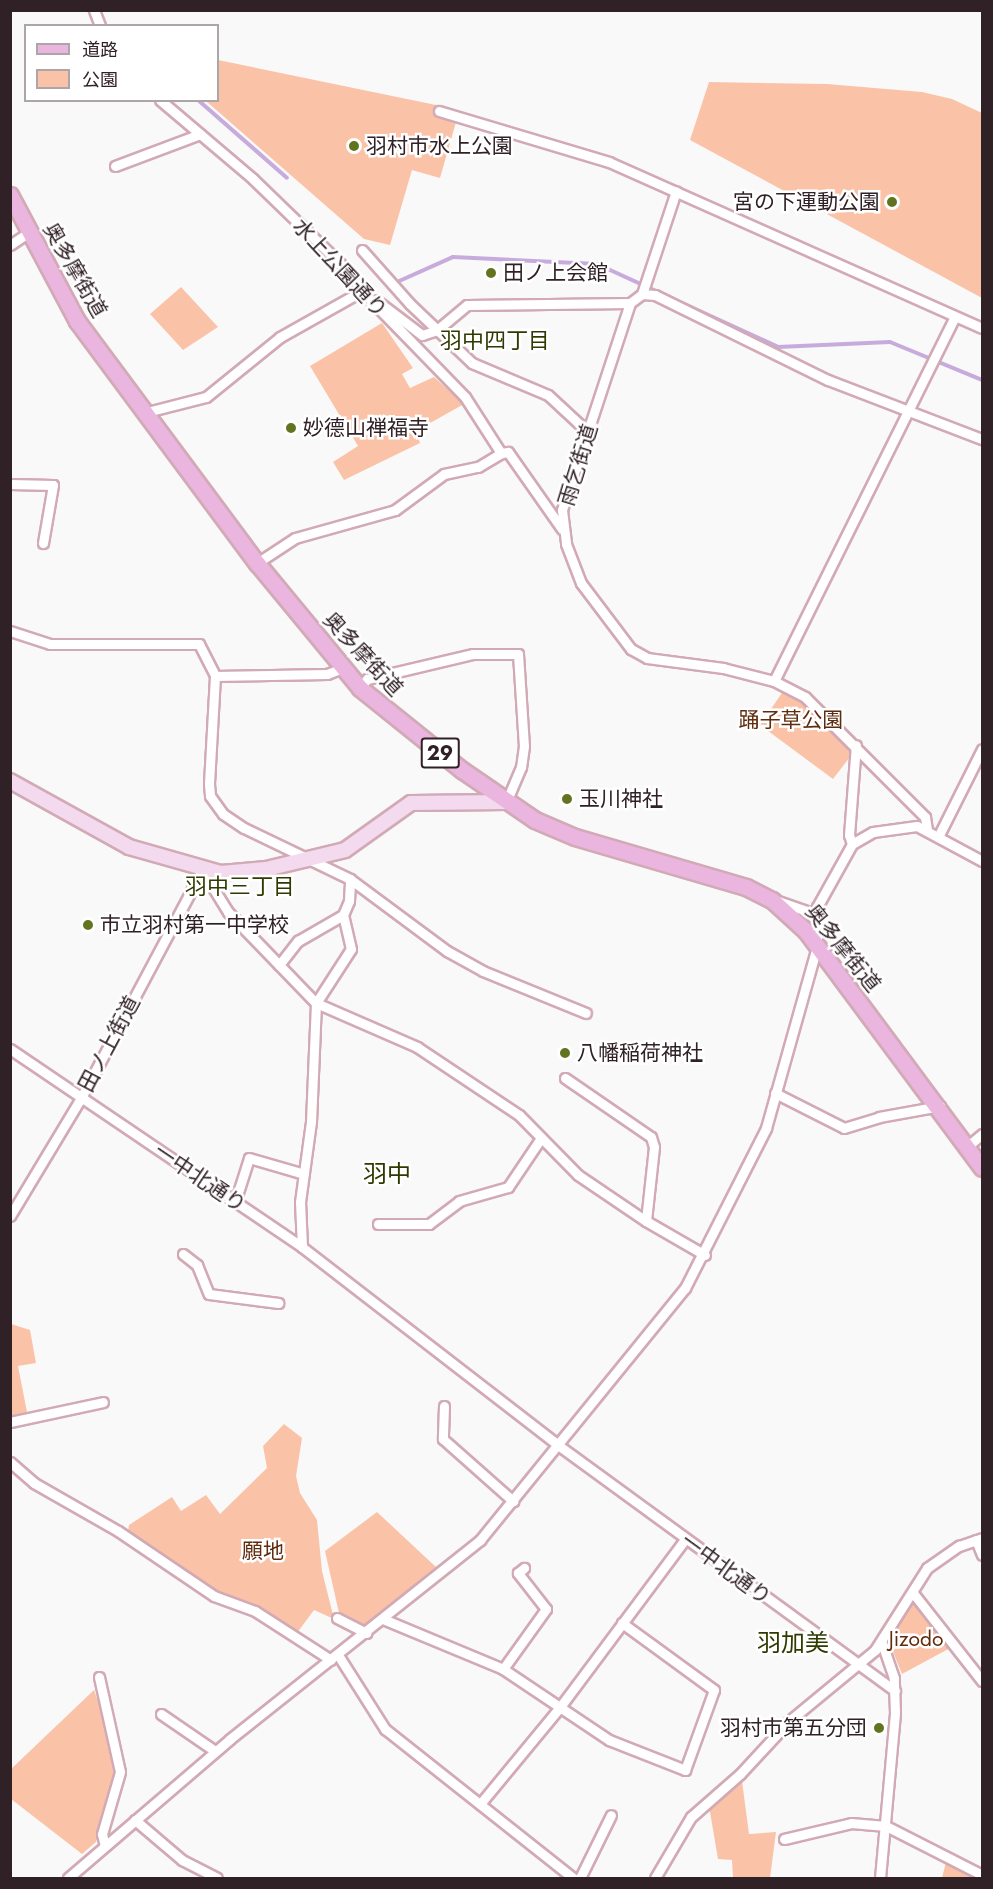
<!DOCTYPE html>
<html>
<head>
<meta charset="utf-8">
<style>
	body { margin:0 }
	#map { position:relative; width:993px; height:1889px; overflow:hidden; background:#f9f9f9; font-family:Jost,"Noto Sans JP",sans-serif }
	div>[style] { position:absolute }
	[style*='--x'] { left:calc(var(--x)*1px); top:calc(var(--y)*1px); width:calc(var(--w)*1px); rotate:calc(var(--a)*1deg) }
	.green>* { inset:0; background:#fac3a8 }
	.stream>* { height:4px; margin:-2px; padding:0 2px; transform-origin:2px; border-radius:2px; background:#c8abdd }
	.roads { filter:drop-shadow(2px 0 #d2aab5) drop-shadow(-2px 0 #d2aab5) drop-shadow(0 2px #d2aab5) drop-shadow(0 -2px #d2aab5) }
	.street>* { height:9px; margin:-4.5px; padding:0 4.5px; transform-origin:4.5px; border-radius:4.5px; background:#fff }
	.secondary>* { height:14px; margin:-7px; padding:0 7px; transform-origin:7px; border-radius:7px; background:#f4daef }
	.primary>* { height:15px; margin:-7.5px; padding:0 7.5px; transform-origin:7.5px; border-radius:7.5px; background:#eab5df }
	.dots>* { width:16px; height:16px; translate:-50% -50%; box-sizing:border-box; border:3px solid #fff; border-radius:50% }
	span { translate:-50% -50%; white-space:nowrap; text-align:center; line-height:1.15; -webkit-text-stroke:5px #fff; paint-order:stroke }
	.shield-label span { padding:2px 4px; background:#fff; border:2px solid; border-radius:4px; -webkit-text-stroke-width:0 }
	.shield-label { font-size:20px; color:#302126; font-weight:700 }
	.poi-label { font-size:21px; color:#302126 }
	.left { translate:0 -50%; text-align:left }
	.right { translate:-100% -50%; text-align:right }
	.street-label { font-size:21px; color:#302126 }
	.park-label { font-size:21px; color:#5f2c0e }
	.neighbourhood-label { font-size:22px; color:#2f3a00 }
	.quarter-label { font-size:24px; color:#2f3a00 }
	.frame { position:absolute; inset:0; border:12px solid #302126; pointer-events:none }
	.legend { position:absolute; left:24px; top:24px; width:195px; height:78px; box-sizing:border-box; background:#fff; border:2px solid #aca6a8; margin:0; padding:8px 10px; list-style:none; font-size:18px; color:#302126 }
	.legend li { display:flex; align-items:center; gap:12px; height:30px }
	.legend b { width:30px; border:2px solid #aca6a8 }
</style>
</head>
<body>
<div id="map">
	<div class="green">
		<div style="clip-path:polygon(218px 60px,436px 105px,435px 115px,456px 122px,440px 178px,412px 170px,390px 245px,364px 239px,206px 101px,218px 100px)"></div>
		<div style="clip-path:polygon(709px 82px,827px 84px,922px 92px,952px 99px,982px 113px,982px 298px,690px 140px)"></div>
		<div style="clip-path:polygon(181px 287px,218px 327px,183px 350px,150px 314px)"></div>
		<div style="clip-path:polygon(382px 323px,413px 368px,402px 374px,410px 388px,434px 377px,464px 404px,416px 431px,420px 443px,344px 480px,333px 462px,358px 446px,310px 366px)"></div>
		<div style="clip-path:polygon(784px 690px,806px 702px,851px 746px,850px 757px,833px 779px,760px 725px)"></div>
		<div style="clip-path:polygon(11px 1324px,30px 1330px,36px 1363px,18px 1366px,27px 1412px,11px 1416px)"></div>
		<div style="clip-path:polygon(284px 1424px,302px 1438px,296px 1476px,300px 1493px,317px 1520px,322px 1571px,334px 1619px,314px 1610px,297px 1633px,257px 1609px,215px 1594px,128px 1531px,129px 1525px,172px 1497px,181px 1511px,206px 1495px,220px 1514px,267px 1468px,263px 1446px)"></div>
		<div style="clip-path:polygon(377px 1512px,437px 1568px,365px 1626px,339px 1613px,325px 1551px)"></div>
		<div style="clip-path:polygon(916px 1598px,952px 1647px,902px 1674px,887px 1637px)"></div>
		<div style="clip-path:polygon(94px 1690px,109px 1733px,115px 1785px,96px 1842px,82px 1854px,11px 1799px,10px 1770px)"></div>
		<div style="clip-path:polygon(742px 1781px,749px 1834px,776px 1832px,770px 1878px,733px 1878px,732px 1860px,718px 1859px,709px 1806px)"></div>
		<div style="clip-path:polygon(946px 1862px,975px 1878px,942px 1878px)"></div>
	</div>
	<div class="stream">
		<div style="--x:198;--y:100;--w:118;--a:41.2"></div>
		<div style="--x:397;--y:282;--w:61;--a:-24.1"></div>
		<div style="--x:453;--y:257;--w:144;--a:2.8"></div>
		<div style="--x:597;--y:264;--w:199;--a:24.6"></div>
		<div style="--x:778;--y:347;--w:112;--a:-2.6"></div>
		<div style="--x:890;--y:342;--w:100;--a:22.4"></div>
	</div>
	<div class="roads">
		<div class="street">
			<div style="--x:94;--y:10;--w:17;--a:69"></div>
			<div style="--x:160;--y:100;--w:122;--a:40.3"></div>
			<div style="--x:253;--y:179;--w:129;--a:44.1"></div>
			<div style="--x:346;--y:269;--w:27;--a:54"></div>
			<div style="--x:362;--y:291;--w:148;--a:45.8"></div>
			<div style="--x:465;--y:397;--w:67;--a:57.3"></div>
			<div style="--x:439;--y:111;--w:177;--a:16.7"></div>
			<div style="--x:609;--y:162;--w:408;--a:24"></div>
			<div style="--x:115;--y:166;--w:91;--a:-20.6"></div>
			<div style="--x:10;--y:245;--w:23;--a:-34"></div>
			<div style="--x:362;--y:250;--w:72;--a:48.4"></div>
			<div style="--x:410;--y:304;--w:86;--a:43.6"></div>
			<div style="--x:472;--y:363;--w:82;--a:22.8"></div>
			<div style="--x:548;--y:395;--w:54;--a:42.8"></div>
			<div style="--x:642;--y:294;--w:13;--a:4"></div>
			<div style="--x:655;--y:295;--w:193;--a:26.2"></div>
			<div style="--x:828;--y:380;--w:165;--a:21"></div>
			<div style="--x:376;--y:300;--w:58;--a:37.3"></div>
			<div style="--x:422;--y:335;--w:16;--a:-18"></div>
			<div style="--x:437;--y:330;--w:39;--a:-40"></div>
			<div style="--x:467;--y:305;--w:163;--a:-0.7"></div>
			<div style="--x:630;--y:303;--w:15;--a:-37"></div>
			<div style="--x:642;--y:294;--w:108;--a:-71.7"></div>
			<div style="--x:630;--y:303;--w:218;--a:108.2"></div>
			<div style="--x:562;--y:510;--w:34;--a:83"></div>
			<div style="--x:566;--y:544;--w:42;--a:69"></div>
			<div style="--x:581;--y:583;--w:83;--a:52.9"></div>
			<div style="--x:631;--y:649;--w:18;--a:29"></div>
			<div style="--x:647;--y:658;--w:77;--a:7.5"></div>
			<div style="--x:723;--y:668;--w:53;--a:14.3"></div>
			<div style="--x:774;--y:681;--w:35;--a:27"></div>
			<div style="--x:805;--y:697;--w:170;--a:45"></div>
			<div style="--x:925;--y:817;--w:12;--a:81"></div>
			<div style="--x:147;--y:412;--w:61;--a:-14.3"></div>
			<div style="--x:206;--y:397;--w:95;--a:-39"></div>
			<div style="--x:280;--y:337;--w:94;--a:-29.3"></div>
			<div style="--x:501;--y:453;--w:7;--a:-8"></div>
			<div style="--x:508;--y:452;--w:94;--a:55"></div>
			<div style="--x:10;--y:484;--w:43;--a:1.3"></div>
			<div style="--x:53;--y:485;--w:59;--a:99.8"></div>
			<div style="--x:257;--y:563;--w:45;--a:-33.3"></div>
			<div style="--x:295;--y:538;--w:104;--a:-15.6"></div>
			<div style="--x:395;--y:510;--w:61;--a:-36.3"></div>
			<div style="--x:444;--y:474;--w:35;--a:-12"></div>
			<div style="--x:478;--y:467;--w:27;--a:-31"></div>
			<div style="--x:10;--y:631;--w:42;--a:18"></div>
			<div style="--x:50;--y:644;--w:149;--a:0"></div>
			<div style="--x:199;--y:644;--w:36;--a:63"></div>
			<div style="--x:215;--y:676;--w:108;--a:93.2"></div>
			<div style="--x:209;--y:784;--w:12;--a:85"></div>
			<div style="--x:210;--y:796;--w:22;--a:54"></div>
			<div style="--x:223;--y:814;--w:25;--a:34"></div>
			<div style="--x:244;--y:828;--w:118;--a:25.7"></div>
			<div style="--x:350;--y:879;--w:121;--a:36.6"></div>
			<div style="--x:447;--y:951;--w:41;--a:29.1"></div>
			<div style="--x:483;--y:971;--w:111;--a:22.2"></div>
			<div style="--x:215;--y:676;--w:112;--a:-1"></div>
			<div style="--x:327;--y:674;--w:17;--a:-21"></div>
			<div style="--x:774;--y:681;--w:405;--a:-63.6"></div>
			<div style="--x:360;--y:688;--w:11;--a:-52"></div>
			<div style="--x:367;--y:679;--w:109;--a:-13.3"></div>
			<div style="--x:473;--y:654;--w:45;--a:0"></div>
			<div style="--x:518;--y:654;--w:92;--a:86.3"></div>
			<div style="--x:524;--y:746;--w:21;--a:98"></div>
			<div style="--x:521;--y:767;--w:38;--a:113"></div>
			<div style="--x:939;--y:835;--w:96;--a:-63.4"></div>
			<div style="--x:852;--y:844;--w:9;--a:-108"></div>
			<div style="--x:849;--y:835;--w:90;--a:-85.6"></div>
			<div style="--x:202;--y:870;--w:49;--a:58.2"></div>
			<div style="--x:228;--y:912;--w:127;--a:46"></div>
			<div style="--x:316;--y:1003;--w:110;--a:23.5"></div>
			<div style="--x:417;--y:1047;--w:123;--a:33.7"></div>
			<div style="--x:519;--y:1115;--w:84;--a:45.5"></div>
			<div style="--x:578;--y:1175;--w:82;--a:34.1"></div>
			<div style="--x:646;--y:1221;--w:68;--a:30"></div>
			<div style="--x:775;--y:900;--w:42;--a:19.3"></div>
			<div style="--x:279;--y:965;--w:31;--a:-52"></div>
			<div style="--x:298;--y:941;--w:52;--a:-30"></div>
			<div style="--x:343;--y:915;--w:15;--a:-67"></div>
			<div style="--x:349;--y:901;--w:22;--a:-87"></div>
			<div style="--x:10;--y:1049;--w:353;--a:34.1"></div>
			<div style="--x:302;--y:1247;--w:324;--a:37.7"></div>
			<div style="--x:558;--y:1445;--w:417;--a:36.1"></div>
			<div style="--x:565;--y:1078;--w:104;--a:34.5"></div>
			<div style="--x:651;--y:1137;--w:10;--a:73"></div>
			<div style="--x:654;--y:1147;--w:74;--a:96.2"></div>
			<div style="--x:775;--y:1093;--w:77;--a:26.9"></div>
			<div style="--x:844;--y:1128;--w:37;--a:-17"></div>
			<div style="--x:879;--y:1117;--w:62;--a:-10.2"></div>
			<div style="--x:969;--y:1145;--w:17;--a:-40"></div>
			<div style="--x:235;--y:1202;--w:46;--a:-72.3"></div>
			<div style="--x:249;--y:1158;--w:57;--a:16.2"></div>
			<div style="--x:10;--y:1216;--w:138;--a:-59"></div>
			<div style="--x:81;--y:1098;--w:258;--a:-62"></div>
			<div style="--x:378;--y:1224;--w:51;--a:0"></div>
			<div style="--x:429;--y:1224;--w:38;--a:-37"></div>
			<div style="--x:459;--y:1201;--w:51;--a:-15.9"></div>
			<div style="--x:508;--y:1187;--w:59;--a:-56"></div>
			<div style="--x:302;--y:1247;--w:45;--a:-92.5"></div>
			<div style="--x:300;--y:1202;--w:81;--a:-82.2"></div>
			<div style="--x:311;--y:1122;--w:119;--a:-87.6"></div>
			<div style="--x:316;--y:1003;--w:64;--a:-57.1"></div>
			<div style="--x:351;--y:949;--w:35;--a:-103"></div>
			<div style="--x:183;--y:1254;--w:18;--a:38"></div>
			<div style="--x:197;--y:1265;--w:31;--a:68"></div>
			<div style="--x:209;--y:1294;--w:70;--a:7.4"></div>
			<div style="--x:444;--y:1406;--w:33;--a:92"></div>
			<div style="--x:443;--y:1439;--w:94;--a:41.5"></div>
			<div style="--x:10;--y:1422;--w:95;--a:-12.1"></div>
			<div style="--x:10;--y:1462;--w:32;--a:41"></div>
			<div style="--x:34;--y:1483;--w:97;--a:29.7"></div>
			<div style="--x:118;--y:1531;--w:116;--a:34.1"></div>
			<div style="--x:214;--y:1596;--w:44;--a:20.1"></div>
			<div style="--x:255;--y:1611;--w:90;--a:32.8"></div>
			<div style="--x:976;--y:1540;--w:16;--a:68"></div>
			<div style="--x:913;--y:1593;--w:112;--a:51.9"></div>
			<div style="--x:337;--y:1618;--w:33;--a:27"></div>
			<div style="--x:383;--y:1619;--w:130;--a:22.6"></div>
			<div style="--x:503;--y:1669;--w:128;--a:33.8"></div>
			<div style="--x:609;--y:1740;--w:82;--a:21.5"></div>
			<div style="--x:685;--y:1770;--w:85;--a:-70.1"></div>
			<div style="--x:714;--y:1690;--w:114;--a:-143.9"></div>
			<div style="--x:338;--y:1655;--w:88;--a:57.6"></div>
			<div style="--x:385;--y:1729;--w:240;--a:38.4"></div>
			<div style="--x:503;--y:1669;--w:74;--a:-54.4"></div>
			<div style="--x:546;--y:1609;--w:46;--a:-127.9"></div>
			<div style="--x:518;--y:1573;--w:8;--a:-40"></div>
			<div style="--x:99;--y:1677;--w:97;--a:77.5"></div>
			<div style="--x:120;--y:1772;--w:65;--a:106.2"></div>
			<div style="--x:102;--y:1834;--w:12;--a:76"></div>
			<div style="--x:161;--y:1714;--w:65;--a:34.4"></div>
			<div style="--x:480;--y:1804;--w:126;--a:-50.5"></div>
			<div style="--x:560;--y:1707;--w:209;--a:-53.3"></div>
			<div style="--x:135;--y:1820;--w:62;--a:40.4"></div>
			<div style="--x:182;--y:1860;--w:39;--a:27"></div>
			<div style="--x:784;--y:1839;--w:69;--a:-13.4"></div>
			<div style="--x:851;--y:1823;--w:35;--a:5"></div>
			<div style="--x:886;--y:1826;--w:108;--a:27"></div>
			<div style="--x:68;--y:1878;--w:213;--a:-40.6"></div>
			<div style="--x:230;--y:1739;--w:320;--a:-38.5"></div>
			<div style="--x:480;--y:1540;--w:325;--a:-50.9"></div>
			<div style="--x:685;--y:1288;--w:179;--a:-63.1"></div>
			<div style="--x:766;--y:1128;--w:189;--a:-74.3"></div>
			<div style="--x:817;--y:946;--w:39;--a:-90"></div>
			<div style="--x:817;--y:907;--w:72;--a:-60.9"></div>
			<div style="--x:852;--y:844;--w:24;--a:-30"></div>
			<div style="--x:873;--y:832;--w:44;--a:-7.8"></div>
			<div style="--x:917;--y:826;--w:74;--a:28.3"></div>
			<div style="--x:580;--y:1878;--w:70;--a:-63.8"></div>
			<div style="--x:655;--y:1878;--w:71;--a:-59.5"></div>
			<div style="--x:691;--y:1817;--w:65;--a:-41.3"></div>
			<div style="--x:740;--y:1774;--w:72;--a:-47.2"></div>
			<div style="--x:789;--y:1721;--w:112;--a:-39.5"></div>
			<div style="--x:875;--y:1650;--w:97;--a:-57.6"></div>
			<div style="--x:927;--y:1568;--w:39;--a:-35"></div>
			<div style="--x:959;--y:1546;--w:24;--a:-19"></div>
			<div style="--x:880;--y:1878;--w:166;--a:-84.8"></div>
			<div style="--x:895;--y:1713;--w:35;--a:-92"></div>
			<div style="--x:894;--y:1678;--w:39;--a:-109"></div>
		</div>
		<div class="secondary">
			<div style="--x:10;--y:781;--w:136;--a:29"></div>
			<div style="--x:129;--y:847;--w:96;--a:15.8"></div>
			<div style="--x:221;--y:873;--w:45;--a:-5.1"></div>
			<div style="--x:266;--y:869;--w:81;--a:-13.5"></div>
			<div style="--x:345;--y:850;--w:81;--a:-35.5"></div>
			<div style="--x:411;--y:803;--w:95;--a:-0.6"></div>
		</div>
		<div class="primary">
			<div style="--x:10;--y:195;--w:143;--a:62"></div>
			<div style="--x:77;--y:321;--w:302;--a:53.4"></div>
			<div style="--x:257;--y:563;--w:162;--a:50.5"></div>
			<div style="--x:360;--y:688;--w:131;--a:38.8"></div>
			<div style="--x:462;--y:770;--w:88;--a:34.4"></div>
			<div style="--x:535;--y:820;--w:43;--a:23"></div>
			<div style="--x:575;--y:837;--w:178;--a:16.3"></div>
			<div style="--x:746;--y:887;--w:29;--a:27"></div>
			<div style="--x:772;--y:900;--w:46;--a:42.4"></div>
			<div style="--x:806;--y:931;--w:295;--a:53.4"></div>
		</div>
	</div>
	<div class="dots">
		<div style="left:354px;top:146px;background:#637421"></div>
		<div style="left:892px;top:202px;background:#637421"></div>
		<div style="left:491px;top:273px;background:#637421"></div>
		<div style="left:291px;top:428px;background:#637421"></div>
		<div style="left:567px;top:799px;background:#637421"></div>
		<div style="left:88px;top:925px;background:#637421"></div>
		<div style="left:565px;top:1053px;background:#637421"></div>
		<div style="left:879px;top:1728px;background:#637421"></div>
	</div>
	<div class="shield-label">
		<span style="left:440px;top:753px">29</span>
	</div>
	<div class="poi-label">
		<span class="left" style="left:366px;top:146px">羽村市水上公園</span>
		<span class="right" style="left:880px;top:202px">宮の下運動公園</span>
		<span class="left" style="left:503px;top:273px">田ノ上会館</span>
		<span class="left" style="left:303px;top:428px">妙德山禅福寺</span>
		<span class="left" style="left:579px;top:799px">玉川神社</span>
		<span class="left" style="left:100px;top:925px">市立羽村第一中学校</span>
		<span class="left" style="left:577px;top:1053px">八幡稲荷神社</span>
		<span class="right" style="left:867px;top:1728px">羽村市第五分団</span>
	</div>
	<div class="street-label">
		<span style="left:340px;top:268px;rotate:47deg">水上公園通り</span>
		<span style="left:75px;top:270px;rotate:60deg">奥多摩街道</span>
		<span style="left:578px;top:465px;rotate:-73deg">雨乞街道</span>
		<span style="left:363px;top:654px;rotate:47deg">奥多摩街道</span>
		<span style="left:843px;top:948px;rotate:51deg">奥多摩街道</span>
		<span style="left:109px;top:1044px;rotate:-62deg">田ノ上街道</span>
		<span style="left:200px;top:1178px;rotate:34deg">一中北通り</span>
		<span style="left:726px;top:1569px;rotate:36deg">一中北通り</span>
	</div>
	<div class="park-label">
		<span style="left:791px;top:720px">踊子草公園</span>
		<span style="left:263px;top:1551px">願地</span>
		<span style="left:916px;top:1639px">Jizodo</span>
	</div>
	<div class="neighbourhood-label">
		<span style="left:495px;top:341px">羽中四丁目</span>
		<span style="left:240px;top:887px">羽中三丁目</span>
	</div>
	<div class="quarter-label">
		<span style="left:387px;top:1174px">羽中</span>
		<span style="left:793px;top:1643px">羽加美</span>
	</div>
	<div class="frame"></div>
	<ul class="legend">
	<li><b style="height:8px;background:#eab5df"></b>道路</li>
	<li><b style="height:16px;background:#fac3a8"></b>公園</li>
	</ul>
</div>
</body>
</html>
